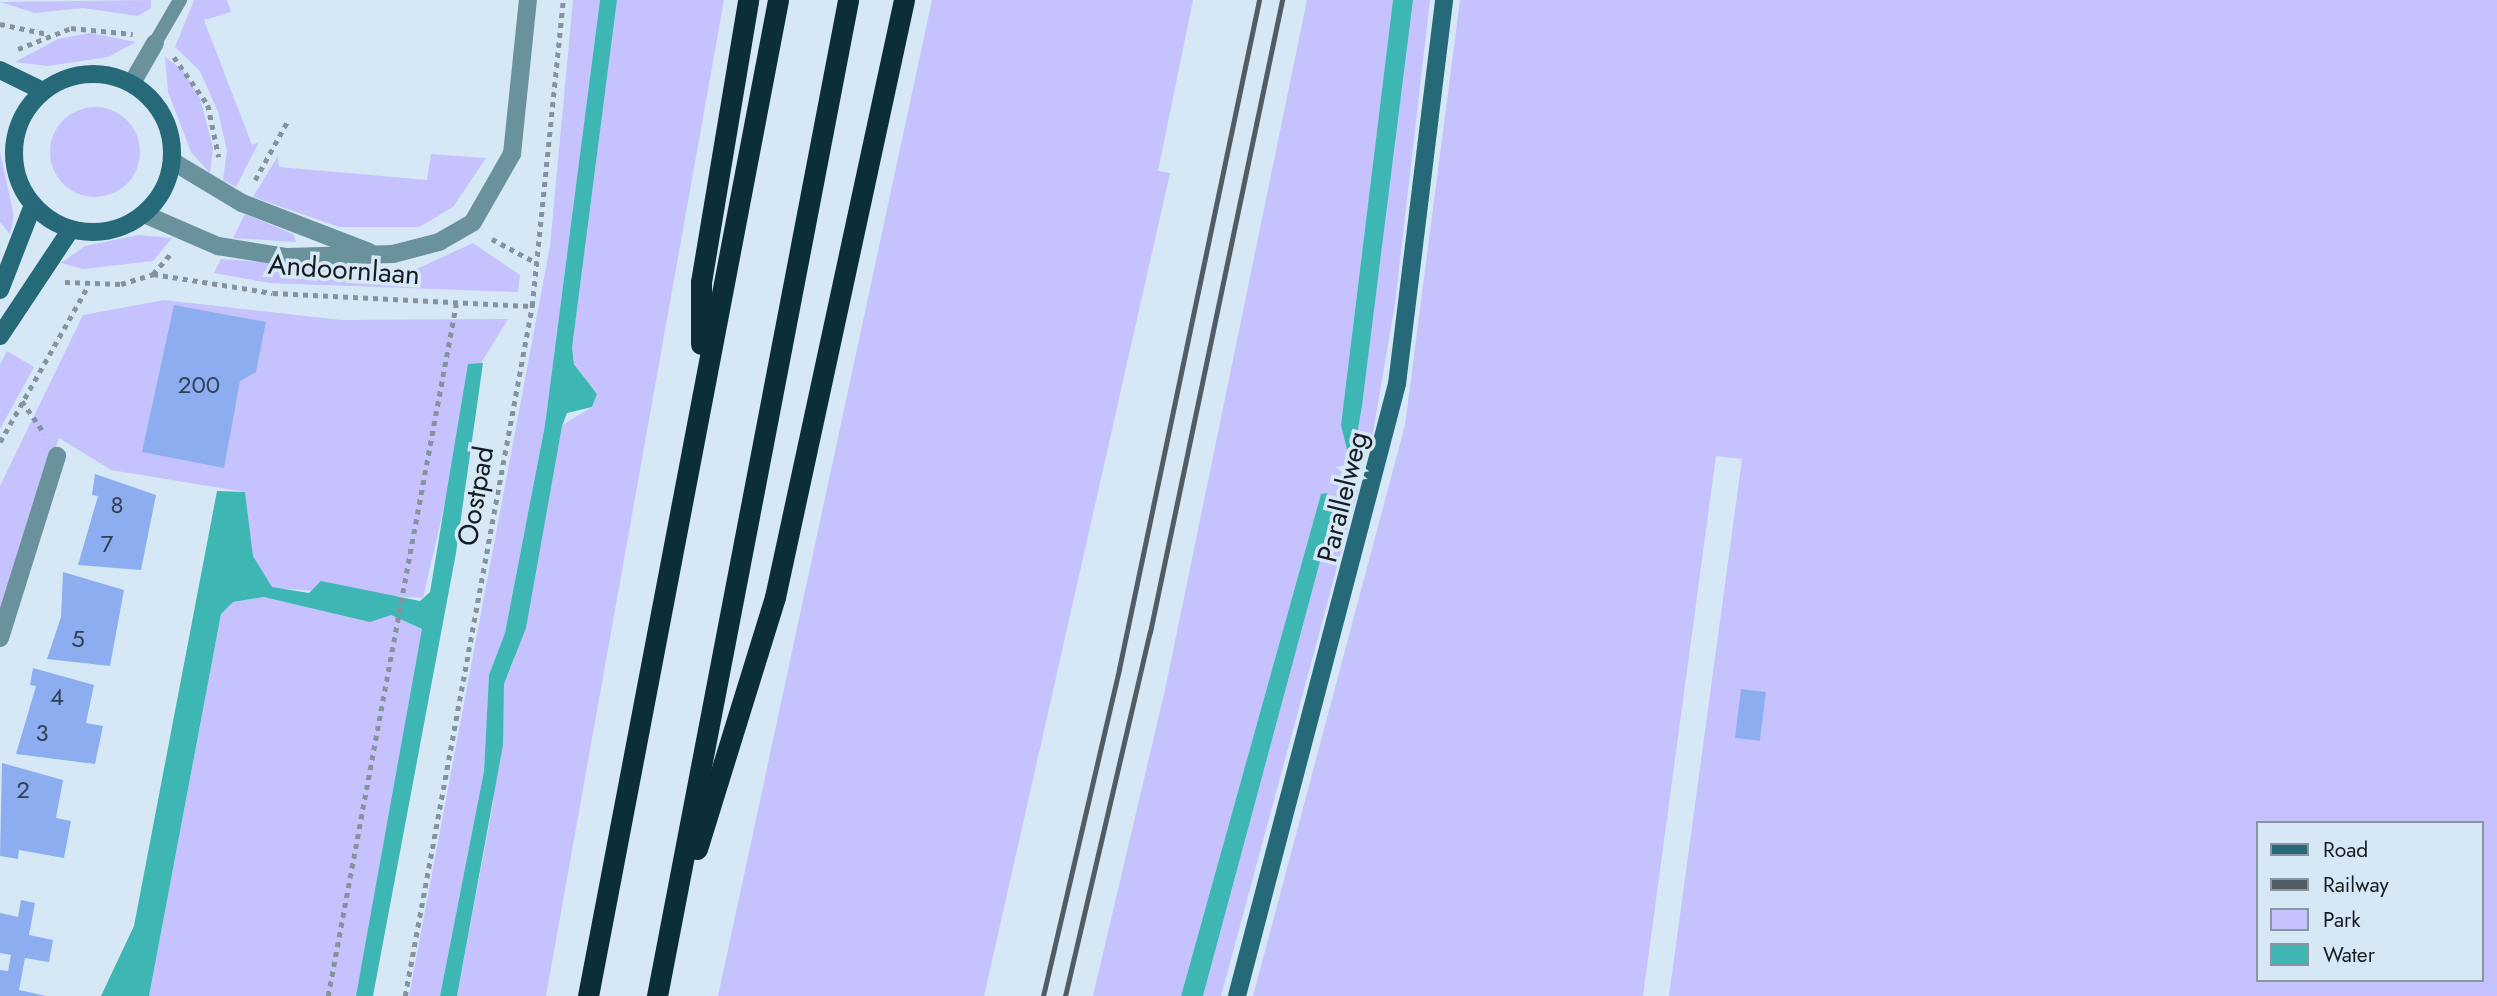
<!DOCTYPE html>
<html>
<head>
<meta charset="utf-8">
<style>
	body { margin:0 }
	#map { position:relative; width:2497px; height:996px; overflow:hidden; background:#d6e8f6; font-family:Jost,sans-serif }
	div>[style] { position:absolute }
	[style*='--x'] { left:calc(var(--x)*1px); top:calc(var(--y)*1px); width:calc(var(--w)*1px); rotate:calc(var(--a)*1deg) }
	.green>* { inset:0; background:#c5c2fd }
	.round { border-radius:50% }
	.water>* { inset:0; background:#3eb6b4 }
	.building>* { inset:0; background:#8caef1; transform-origin:0 0 }
	.path>* { height:4.5px; margin-top:-2.25px; transform-origin:0; background:repeating-linear-gradient(90deg,#86939d 0 5px,transparent 0 10px) }
	.lane>* { height:14px; margin:-7px; padding:0 7px; transform-origin:7px; border-radius:7px; background:#6a929d }
	.street>* { height:18px; margin:-9px; padding:0 9px; transform-origin:9px; border-radius:9px; background:#6a929d }
	.secondary>* { height:18px; margin:-9px; padding:0 9px; transform-origin:9px; border-radius:9px; background:#266979 }
	.secondary>.ring { margin:-9px; padding:0; box-sizing:content-box; background:none; border:18px solid #266979; border-radius:50% }
	.highway>* { height:21px; margin:-10.5px; padding:0 10.5px; transform-origin:10.5px; border-radius:10.5px; background:#0b2e37 }
	.rail>* { height:5px; margin:-2.5px; padding:0 2.5px; transform-origin:2.5px; border-radius:2.5px; background:#525c64 }
	span { translate:-50% -50%; white-space:nowrap; text-align:center; line-height:1.15; -webkit-text-stroke:7px #d6e8f6; paint-order:stroke }
	.number-label { font-size:24px; color:#334054 }
	.number-label span { -webkit-text-stroke-width:0 }
	.street-label { font-size:28px; color:#151b20 }
	.legend { position:absolute; left:2256px; top:821px; width:228px; height:161px; box-sizing:border-box; background:#d6e8f6; border:2px solid #8996a0; margin:0; padding:9px 12px; list-style:none; font-size:21px; color:#151b20 }
	.legend li { display:flex; align-items:center; gap:14px; height:35px }
	.legend b { width:35px; border:2px solid #8996a0 }
</style>
</head>
<body>
<div id="map">
	<div class="green">
		<div style="clip-path:polygon(151px 0,151px 8px,138px 16px,83px 8px,35px 13px,0 2px)"></div>
		<div style="clip-path:polygon(194px 0,227px 0,231px 12px,204px 20px,252px 145px,259px 142px,236px 187px,223px 180px,227px 150px,218px 112px,200px 71px,175px 47px)"></div>
		<div style="clip-path:polygon(573px 0,600px 0,545px 425px,505px 633px,489px 675px,484px 771px,440px 996px,409px 996px,550px 246px)"></div>
		<div style="clip-path:polygon(617px 0,724px 0,546px 996px,457px 996px,493px 804px,504px 684px,514px 660px,561px 426px,592px 407px,597px 394px,574px 363px,572px 348px)"></div>
		<div style="clip-path:polygon(932px 0,1193px 0,1158px 171px,1170px 173px,984px 996px,718px 996px)"></div>
		<div style="clip-path:polygon(1307px 0,1393px 0,1341px 425px,1347px 450px,1356px 441px,1362px 406px,1413px 0,1430px 0,1395px 304px,1372px 438px,1362px 456px,1345px 462px,1341px 475px,1358px 490px,1221px 996px,1203px 996px,1335px 506px,1327px 493px,1321px 494px,1181px 996px,1093px 996px,1165px 690px)"></div>
		<div style="clip-path:polygon(evenodd,1460px 0,2497px 0,2497px 996px,1669px 996px,1742px 459px,1716px 456px,1643px 996px,1253px 996px,1405px 425px,1460px 0,2257px 823px,2481px 823px,2481px 980px,2257px 980px,2257px 823px)"></div>
		<div style="clip-path:polygon(90px 33px,136px 42px,108px 57px,48px 66px,15px 62px,58px 39px)"></div>
		<div style="clip-path:polygon(165px 57px,183px 70px,200px 98px,213px 148px,210px 173px,191px 152px,168px 92px)"></div>
		<div class="round" style="left:50px;top:107px;width:90px;height:90px"></div>
		<div style="clip-path:polygon(0 152px,14px 216px,10px 234px,0 222px)"></div>
		<div style="clip-path:polygon(431px 154px,486px 158px,453px 207px,419px 227px,339px 227px,253px 197px,278px 156px,279px 167px,427px 180px)"></div>
		<div style="clip-path:polygon(245px 214px,293px 234px,296px 242px,233px 238px)"></div>
		<div style="clip-path:polygon(139px 235px,172px 238px,153px 261px,83px 269px,61px 263px,85px 246px)"></div>
		<div style="clip-path:polygon(473px 243px,520px 275px,518px 292px,270px 283px,214px 273px,221px 259px,410px 272px)"></div>
		<div style="clip-path:polygon(164px 300px,341px 320px,508px 319px,475px 373px,423px 598px,272px 588px,253px 556px,245px 492px,111px 470px,59px 438px,0 609px,0 486px,83px 315px)"></div>
		<div style="clip-path:polygon(7px 351px,34px 367px,0 429px,0 365px)"></div>
		<div style="clip-path:polygon(264px 597px,391px 615px,426px 631px,356px 996px,149px 996px,221px 614px,233px 602px)"></div>
	</div>
	<div class="water">
		<div style="clip-path:polygon(600px 0,617px 0,572px 348px,574px 364px,597px 394px,592px 407px,567px 413px,562px 426px,526px 628px,504px 684px,503px 745px,457px 996px,440px 996px,484px 771px,489px 675px,505px 633px,545px 425px)"></div>
		<div style="clip-path:polygon(1393px 0,1413px 0,1362px 406px,1356px 441px,1347px 450px,1341px 425px)"></div>
		<div style="clip-path:polygon(483px 363px,456px 553px,373px 996px,356px 996px,422px 629px,391px 615px,370px 622px,264px 597px,233px 602px,221px 614px,149px 996px,101px 996px,134px 926px,217px 491px,245px 492px,253px 556px,272px 587px,309px 593px,321px 581px,420px 601px,430px 592px,468px 364px)"></div>
		<div style="clip-path:polygon(1327px 493px,1335px 506px,1203px 996px,1181px 996px,1321px 494px)"></div>
	</div>
	<div class="building">
		<div style="clip-path:polygon(174px 305px,266px 322px,256px 372px,240px 381px,224px 468px,142px 452px)"></div>
		<div style="clip-path:polygon(95px 474px,156px 495px,141px 570px,78px 565px,98px 496px,92px 495px)"></div>
		<div style="clip-path:polygon(63px 572px,124px 590px,110px 666px,47px 659px,61px 617px)"></div>
		<div style="clip-path:polygon(33px 668px,94px 685px,86px 723px,103px 726px,95px 764px,16px 754px,36px 686px,30px 685px)"></div>
		<div style="left:1741px;top:689px;width:25px;height:49px;rotate:7deg"></div>
		<div style="clip-path:polygon(2px 763px,63px 780px,56px 818px,71px 821px,64px 858px,19px 850px,18px 859px,0 856px)"></div>
		<div style="clip-path:polygon(21px 900px,35px 903px,29px 935px,53px 940px,49px 962px,25px 958px,19px 990px,46px 996px,0 996px,0 970px,8px 971px,11px 955px,0 953px,0 913px,18px 917px)"></div>
	</div>
	<div class="path">
		<div style="--x:0;--y:24;--w:49;--a:11.8"></div>
		<div style="--x:18;--y:49;--w:57;--a:-21.6"></div>
		<div style="--x:71;--y:28;--w:62;--a:5.5"></div>
		<div style="--x:174;--y:57;--w:59;--a:54.7"></div>
		<div style="--x:208;--y:105;--w:53;--a:78.1"></div>
		<div style="--x:255;--y:180;--w:66;--a:-61.1"></div>
		<div style="--x:492;--y:239;--w:51;--a:28.1"></div>
		<div style="--x:153;--y:274;--w:121;--a:9"></div>
		<div style="--x:273;--y:293;--w:259;--a:2.9"></div>
		<div style="--x:65;--y:282;--w:56;--a:2"></div>
		<div style="--x:121;--y:284;--w:34;--a:-17"></div>
		<div style="--x:153;--y:274;--w:28;--a:-49"></div>
		<div style="--x:22;--y:401;--w:40;--a:55.1"></div>
		<div style="--x:0;--y:442;--w:179;--a:-60.6"></div>
		<div style="--x:328;--y:996;--w:703;--a:-79.51"></div>
		<div style="--x:405;--y:996;--w:702;--a:-79.57"></div>
		<div style="--x:532;--y:306;--w:308;--a:-84.2"></div>
	</div>
	<div class="lane">
		<div style="--x:155;--y:43;--w:50;--a:-59.8"></div>
	</div>
	<div class="street">
		<div style="--x:132;--y:83;--w:46;--a:-60.1"></div>
		<div style="--x:172;--y:161;--w:82;--a:31"></div>
		<div style="--x:242;--y:203;--w:136;--a:21.1"></div>
		<div style="--x:144;--y:214;--w:81;--a:23.4"></div>
		<div style="--x:218;--y:246;--w:70;--a:9.1"></div>
		<div style="--x:287;--y:257;--w:106;--a:-1.6"></div>
		<div style="--x:393;--y:254;--w:48;--a:-14.6"></div>
		<div style="--x:439;--y:242;--w:39;--a:-30"></div>
		<div style="--x:473;--y:222;--w:78;--a:-60.2"></div>
		<div style="--x:512;--y:154;--w:155;--a:-84.1"></div>
		<div style="--x:0;--y:638;--w:191;--a:-72.6"></div>
	</div>
	<div class="secondary">
		<div style="--x:0;--y:70;--w:48;--a:26"></div>
		<div class="ring" style="left:14px;top:74px;width:140px;height:140px"></div>
		<div style="--x:0;--y:290;--w:91;--a:-68.8"></div>
		<div style="--x:0;--y:336;--w:128;--a:-56.4"></div>
		<div style="--x:1237;--y:996;--w:633;--a:-75.35"></div>
		<div style="--x:1397;--y:384;--w:387;--a:-83"></div>
	</div>
	<div class="highway">
		<div style="--x:701;--y:344;--w:62;--a:-90"></div>
		<div style="--x:701;--y:282;--w:286;--a:-80.5"></div>
		<div style="--x:697;--y:849;--w:264;--a:-72.8"></div>
		<div style="--x:775;--y:597;--w:611;--a:-77.81"></div>
		<div style="--x:588;--y:996;--w:1014;--a:-79.2"></div>
		<div style="--x:657;--y:996;--w:1014;--a:-79.14"></div>
	</div>
	<div class="rail">
		<div style="--x:1043;--y:996;--w:336;--a:-76.9"></div>
		<div style="--x:1119;--y:669;--w:683;--a:-78.18"></div>
		<div style="--x:1065;--y:996;--w:374;--a:-76.9"></div>
		<div style="--x:1150;--y:632;--w:646;--a:-78.2"></div>
	</div>
	<div class="number-label">
		<span style="left:199px;top:385px">200</span>
		<span style="left:117px;top:505px">8</span>
		<span style="left:107px;top:544px">7</span>
		<span style="left:78px;top:639px">5</span>
		<span style="left:57px;top:697px">4</span>
		<span style="left:42px;top:733px">3</span>
		<span style="left:23px;top:790px">2</span>
	</div>
	<div class="street-label">
		<span style="left:344px;top:270px;rotate:4deg">Andoornlaan</span>
		<span style="left:476px;top:496px;rotate:-80deg">Oostpad</span>
		<span style="left:1343px;top:497px;rotate:-76deg">Parallelweg</span>
	</div>
	<ul class="legend">
	<li><b style="height:9px;background:#266979"></b>Road</li>
	<li><b style="height:9px;background:#525c64"></b>Railway</li>
	<li><b style="height:19px;background:#c5c2fd"></b>Park</li>
	<li><b style="height:19px;background:#3eb6b4"></b>Water</li>
	</ul>
</div>
</body>
</html>
